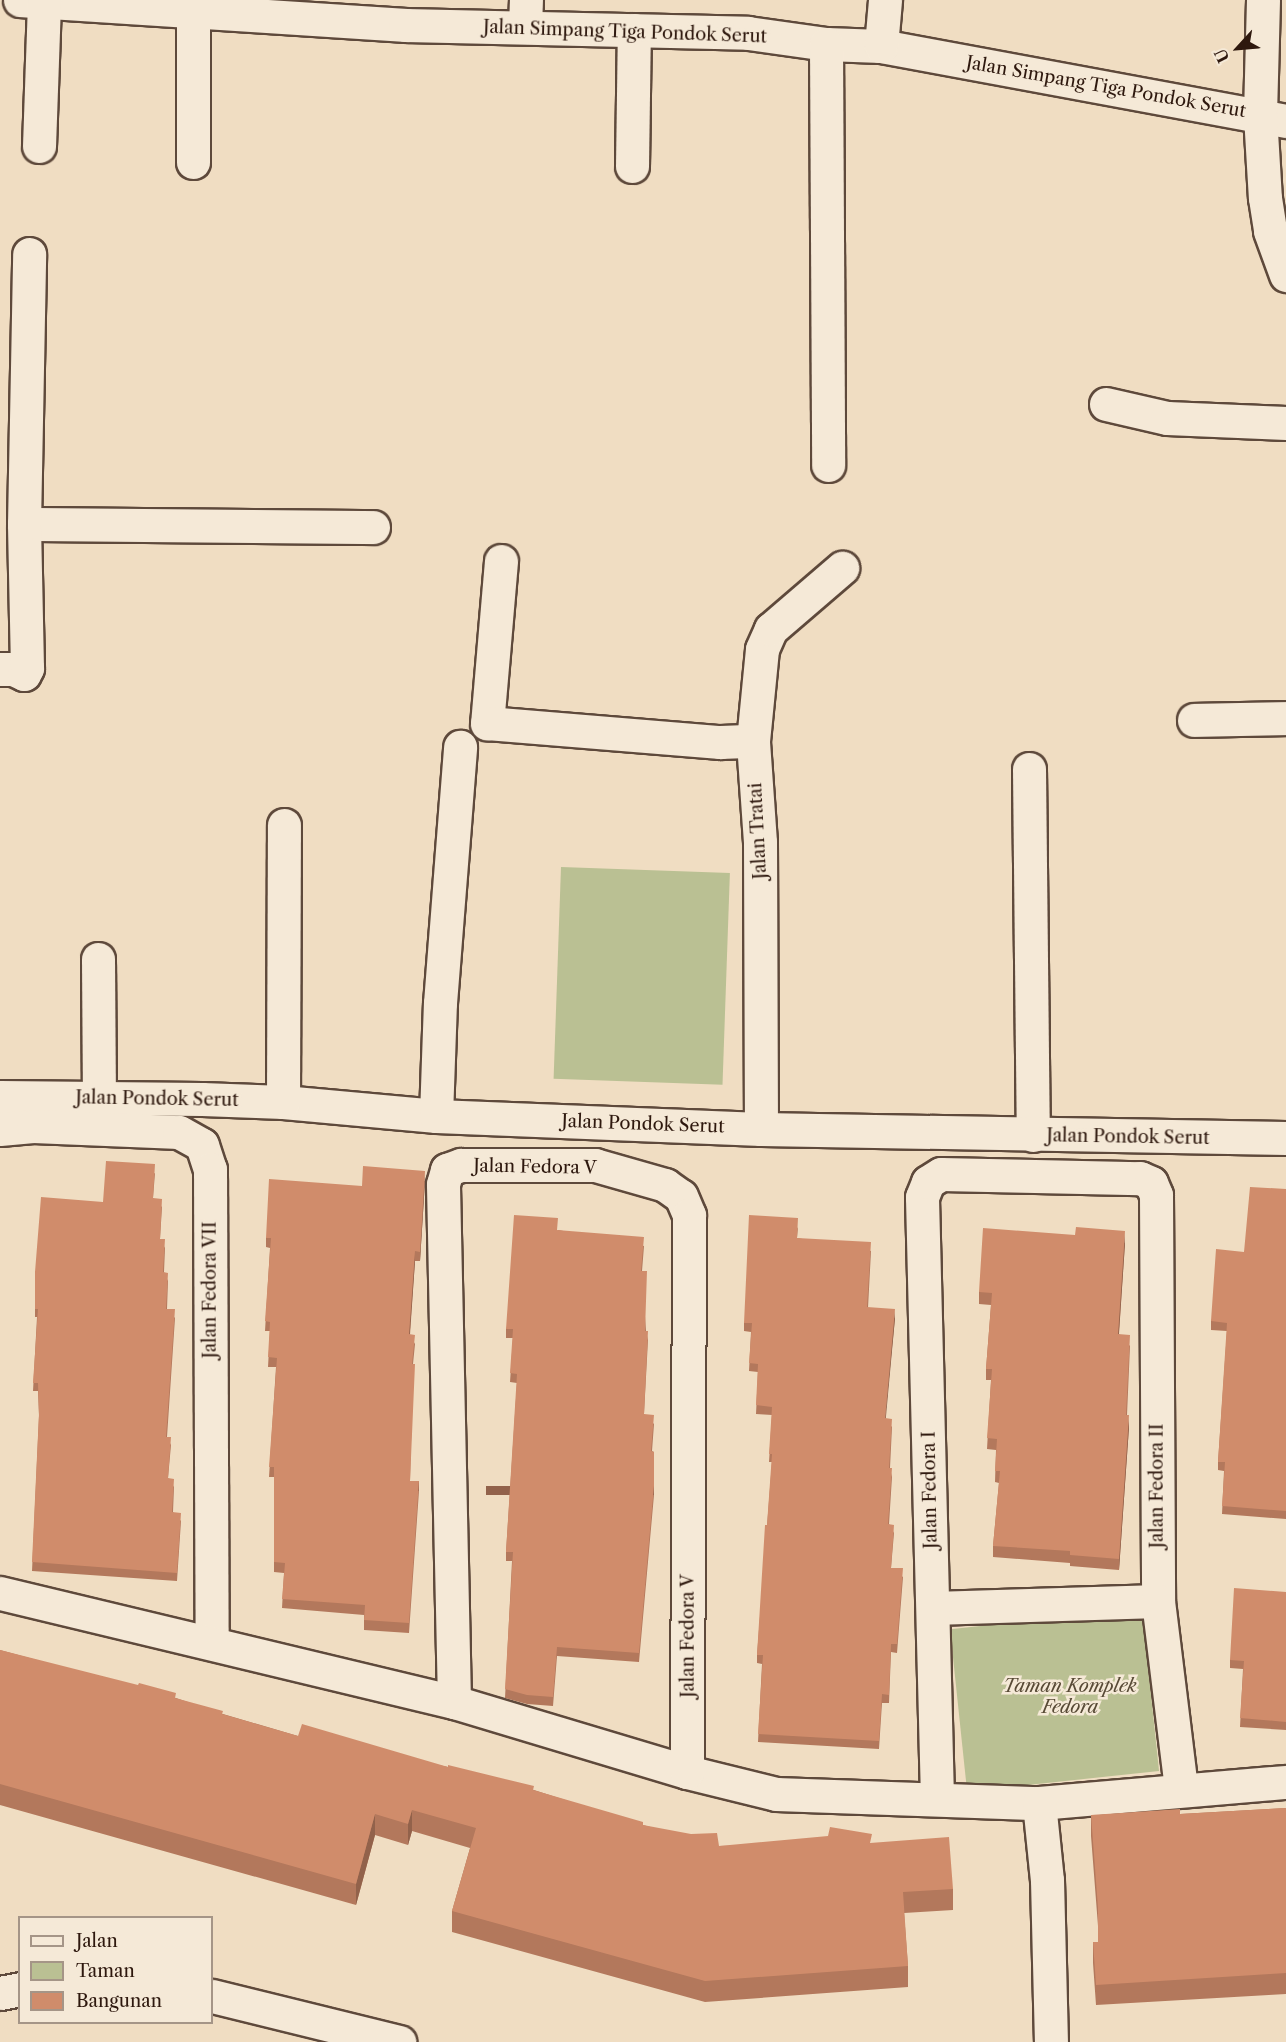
<!DOCTYPE html>
<html>
<head>
<meta charset="utf-8">
<style>
	body { margin:0 }
	#map { position:relative; width:1286px; height:2042px; overflow:hidden; background:#f0ddc2; font-family:"Libre Caslon Text",serif }
	div>[style] { position:absolute }
	[style*='--x'] { left:calc(var(--x)*1px); top:calc(var(--y)*1px); width:calc(var(--w)*1px); rotate:calc(var(--a)*1deg) }
	.green>* { inset:0; background:#bac093; transform-origin:0 0 }
	.roads { filter:drop-shadow(2px 0 #5e493b) drop-shadow(-2px 0 #5e493b) drop-shadow(0 2px #5e493b) drop-shadow(0 -2px #5e493b) }
	.street>* { height:33px; margin:-16.5px; padding:0 16.5px; transform-origin:16.5px; border-radius:16.5px; background:#f5e9d7 }
	.secondary>* { height:33px; margin:-16.5px; padding:0 16.5px; transform-origin:16.5px; border-radius:16.5px; background:#f5e9d7 }
	.wall>* { inset:0; background:#b3785c }
	.shaded-wall>* { inset:0; background:#92624b; transform-origin:0 0 }
	.building>* { inset:0; background:#d08c6b }
	span { translate:-50% -50%; white-space:nowrap; text-align:center; line-height:1.15; -webkit-text-stroke:5px #f5e9d7; paint-order:stroke }
	.street-label { font-size:18px; color:#2e180e }
	.park-label { font-size:18px; color:#584a36; font-style:italic }
	.legend { position:absolute; left:18px; top:1916px; width:195px; height:108px; box-sizing:border-box; background:#f5e9d7; border:2px solid #a59587; margin:0; padding:8px 10px; list-style:none; font-size:18px; color:#2e180e }
	.legend li { display:flex; align-items:center; gap:12px; height:30px }
	.legend b { width:30px; border:2px solid #a59587 }
	.north { position:absolute; left:1208px; top:18px; width:60px; height:60px; -webkit-text-stroke:4px #f5e9d7; paint-order:stroke; rotate:244deg; font-size:16px; font-weight:700; line-height:24px; text-align:center; color:#2e180e }
	.north::after { content:''; display:block; margin:auto; width:21px; height:27px; background:#2e180e; clip-path:polygon(50% 0,100% 100%,50% 72%,0 100%) }
</style>
</head>
<body>
<div id="map">
	<div class="green">
		<div style="left:561px;top:867px;width:169px;height:212px;rotate:2deg"></div>
		<div style="left:1142px;top:1609px;width:163px;height:193px;rotate:84deg"></div>
	</div>
	<div class="roads">
		<div class="street">
			<div style="--x:20;--y:0;--w:386;--a:3.7"></div>
			<div style="--x:405;--y:25;--w:343;--a:1.3"></div>
			<div style="--x:748;--y:33;--w:79;--a:8"></div>
			<div style="--x:826;--y:44;--w:55;--a:2.1"></div>
			<div style="--x:881;--y:46;--w:412;--a:10.5"></div>
			<div style="--x:1263;--y:0;--w:115;--a:91.5"></div>
			<div style="--x:1260;--y:115;--w:83;--a:86.6"></div>
			<div style="--x:1265;--y:198;--w:33;--a:81"></div>
			<div style="--x:1270;--y:231;--w:47;--a:70"></div>
			<div style="--x:525;--y:27;--w:27;--a:-88"></div>
			<div style="--x:826;--y:44;--w:421;--a:89.7"></div>
			<div style="--x:881;--y:46;--w:46;--a:-85"></div>
			<div style="--x:39;--y:146;--w:145;--a:-88"></div>
			<div style="--x:193;--y:162;--w:151;--a:-90"></div>
			<div style="--x:632;--y:166;--w:136;--a:-89.2"></div>
			<div style="--x:1106;--y:404;--w:63;--a:12.9"></div>
			<div style="--x:1167;--y:418;--w:119;--a:2.4"></div>
			<div style="--x:24;--y:524;--w:349;--a:0.5"></div>
			<div style="--x:501;--y:561;--w:163;--a:94.9"></div>
			<div style="--x:487;--y:723;--w:234;--a:4.7"></div>
			<div style="--x:720;--y:742;--w:33;--a:-2"></div>
			<div style="--x:0;--y:669;--w:13;--a:0"></div>
			<div style="--x:13;--y:669;--w:12;--a:24"></div>
			<div style="--x:24;--y:674;--w:7;--a:-63"></div>
			<div style="--x:27;--y:668;--w:144;--a:-91.2"></div>
			<div style="--x:24;--y:524;--w:270;--a:-88.9"></div>
			<div style="--x:1194;--y:720;--w:92;--a:-1.2"></div>
			<div style="--x:1029;--y:769;--w:366;--a:89.4"></div>
			<div style="--x:98;--y:959;--w:139;--a:89.6"></div>
			<div style="--x:0;--y:1097;--w:202;--a:0.6"></div>
			<div style="--x:202;--y:1099;--w:81;--a:2.1"></div>
			<div style="--x:283;--y:1102;--w:154;--a:5.2"></div>
			<div style="--x:436;--y:1116;--w:325;--a:2.3"></div>
			<div style="--x:761;--y:1129;--w:525;--a:0.98"></div>
			<div style="--x:283;--y:1102;--w:277;--a:-89.8"></div>
			<div style="--x:436;--y:1116;--w:113;--a:-88"></div>
			<div style="--x:440;--y:1003;--w:257;--a:-85.5"></div>
			<div style="--x:0;--y:1129;--w:33;--a:-5"></div>
			<div style="--x:33;--y:1126;--w:146;--a:2.4"></div>
			<div style="--x:179;--y:1132;--w:26;--a:29"></div>
			<div style="--x:202;--y:1145;--w:25;--a:72"></div>
			<div style="--x:210;--y:1169;--w:474;--a:89.8"></div>
			<div style="--x:761;--y:1129;--w:287;--a:-90.2"></div>
			<div style="--x:760;--y:842;--w:101;--a:-94"></div>
			<div style="--x:753;--y:741;--w:92;--a:-84.4"></div>
			<div style="--x:762;--y:649;--w:22;--a:-66"></div>
			<div style="--x:771;--y:629;--w:94;--a:-40.7"></div>
			<div style="--x:0;--y:1593;--w:467;--a:13.5"></div>
			<div style="--x:454;--y:1702;--w:243;--a:16.7"></div>
			<div style="--x:687;--y:1772;--w:92;--a:13.9"></div>
			<div style="--x:776;--y:1794;--w:263;--a:2"></div>
			<div style="--x:1039;--y:1803;--w:248;--a:-4.9"></div>
			<div style="--x:933;--y:1608;--w:225;--a:-1.8"></div>
			<div style="--x:454;--y:1702;--w:518;--a:-91.22"></div>
			<div style="--x:443;--y:1184;--w:15;--a:-74"></div>
			<div style="--x:447;--y:1170;--w:15;--a:-20"></div>
			<div style="--x:461;--y:1165;--w:134;--a:0"></div>
			<div style="--x:595;--y:1165;--w:73;--a:15.9"></div>
			<div style="--x:665;--y:1185;--w:19;--a:35"></div>
			<div style="--x:681;--y:1196;--w:21;--a:67"></div>
			<div style="--x:689;--y:1215;--w:557;--a:90.21"></div>
			<div style="--x:937;--y:1799;--w:602;--a:-91.43"></div>
			<div style="--x:922;--y:1197;--w:16;--a:-68"></div>
			<div style="--x:928;--y:1182;--w:15;--a:-32"></div>
			<div style="--x:941;--y:1174;--w:199;--a:1.2"></div>
			<div style="--x:1140;--y:1178;--w:12;--a:24"></div>
			<div style="--x:1151;--y:1183;--w:13;--a:67"></div>
			<div style="--x:1156;--y:1195;--w:406;--a:89.7"></div>
			<div style="--x:1158;--y:1601;--w:189;--a:83"></div>
			<div style="--x:1039;--y:1803;--w:77;--a:84.1"></div>
			<div style="--x:1047;--y:1880;--w:162;--a:88.6"></div>
		</div>
		<div class="secondary">
			<div style="--x:0;--y:1993;--w:20;--a:-11"></div>
			<div style="--x:212;--y:1996;--w:193;--a:13.8"></div>
		</div>
	</div>
	<div class="wall">
		<div style="clip-path:polygon(155px 1173px,153px 1198px,162px 1207px,160px 1239px,165px 1248px,164px 1272px,168px 1281px,167px 1309px,175px 1318px,167px 1437px,171px 1445px,168px 1478px,174px 1487px,173px 1512px,181px 1521px,177px 1581px,32px 1571px,39px 1416px,38px 1391px,33px 1391px,37px 1317px,35px 1317px,35px 1272px,103px 1202px)"></div>
		<div style="clip-path:polygon(425px 1181px,420px 1261px,415px 1261px,410px 1335px,415px 1344px,413px 1364px,410px 1481px,419px 1491px,409px 1633px,364px 1630px,364px 1615px,282px 1608px,284px 1573px,274px 1572px,274px 1477px,269px 1477px,276px 1367px,268px 1367px,270px 1331px,265px 1331px,270px 1248px,266px 1247px,266px 1238px,362px 1186px)"></div>
		<div style="clip-path:polygon(1286px 1189px,1286px 1519px,1222px 1514px,1224px 1471px,1218px 1470px,1218px 1462px,1227px 1331px,1211px 1330px,1211px 1321px,1244px 1252px)"></div>
		<div style="clip-path:polygon(798px 1227px,797px 1238px,871px 1251px,868px 1308px,895px 1318px,885px 1419px,892px 1427px,890px 1468px,892px 1477px,889px 1524px,894px 1533px,891px 1568px,903px 1577px,897px 1653px,891px 1652px,889px 1703px,882px 1703px,879px 1749px,758px 1742px,762px 1664px,757px 1663px,757px 1655px,772px 1462px,769px 1462px,772px 1415px,756px 1414px,758px 1372px,749px 1371px,751px 1332px,744px 1331px,744px 1323px)"></div>
		<div style="clip-path:polygon(558px 1230px,644px 1246px,642px 1271px,646px 1331px,648px 1340px,644px 1414px,654px 1424px,652px 1451px,654px 1452px,654px 1495px,639px 1662px,557px 1656px,553px 1706px,527px 1704px,505px 1698px,512px 1561px,506px 1561px,506px 1552px,517px 1383px,510px 1382px,513px 1338px,506px 1338px,506px 1329px)"></div>
		<div style="clip-path:polygon(1075px 1235px,1125px 1243px,1119px 1334px,1130px 1346px,1127px 1415px,1129px 1427px,1119px 1570px,1070px 1566px,1070px 1563px,993px 1557px,993px 1546px,999px 1483px,995px 1482px,996px 1450px,987px 1449px,991px 1380px,986px 1380px,986px 1369px,991px 1305px,979px 1304px,979px 1292px)"></div>
		<div style="clip-path:polygon(1286px 1592px,1286px 1730px,1240px 1727px,1243px 1669px,1230px 1668px,1230px 1660px)"></div>
		<div style="clip-path:polygon(0 1650px,176px 1698px,223px 1714px,298px 1736px,448px 1767px,534px 1790px,643px 1825px,719px 1846px,872px 1843px,953px 1889px,953px 1910px,904px 1913px,908px 1966px,908px 1987px,705px 2002px,452px 1932px,452px 1911px,470px 1848px,412px 1831px,408px 1845px,375px 1835px,356px 1905px,0 1805px)"></div>
		<div style="clip-path:polygon(1286px 1808px,1286px 1994px,1096px 2005px,1093px 1963px,1093px 1942px,1098px 1942px,1098px 1926px,1091px 1836px,1091px 1815px,1180px 1814px)"></div>
	</div>
	<div class="shaded-wall">
		<div style="clip-path:polygon(425px 1171px,425px 1181px,420px 1261px,420px 1252px)"></div>
		<div style="clip-path:polygon(1125px 1231px,1125px 1243px,1118px 1346px,1118px 1334px)"></div>
		<div style="clip-path:polygon(415px 1251px,415px 1261px,409px 1344px,409px 1334px)"></div>
		<div style="clip-path:polygon(895px 1309px,895px 1318px,885px 1427px,885px 1418px)"></div>
		<div style="clip-path:polygon(1129px 1415px,1129px 1427px,1119px 1570px,1119px 1559px)"></div>
		<div style="left:419px;top:1481px;width:10px;height:142px;rotate:90deg"></div>
		<div style="left:654px;top:1486px;width:9px;height:168px;rotate:90deg"></div>
		<div style="clip-path:polygon(412px 1810px,412px 1831px,408px 1845px,408px 1824px)"></div>
		<div style="clip-path:polygon(375px 1814px,375px 1835px,356px 1905px,356px 1884px)"></div>
	</div>
	<div class="building">
		<div style="clip-path:polygon(106px 1161px,155px 1164px,153px 1198px,162px 1199px,160px 1239px,165px 1239px,163px 1272px,168px 1273px,166px 1309px,175px 1309px,166px 1437px,171px 1437px,168px 1478px,174px 1479px,172px 1512px,181px 1513px,177px 1573px,32px 1562px,39px 1414px,38px 1383px,33px 1383px,38px 1309px,35px 1309px,35px 1272px,41px 1197px,103px 1202px)"></div>
		<div style="clip-path:polygon(363px 1166px,425px 1171px,420px 1252px,415px 1251px,409px 1334px,415px 1335px,412px 1364px,415px 1364px,410px 1481px,419px 1481px,409px 1623px,364px 1620px,365px 1605px,282px 1599px,285px 1563px,274px 1562px,274px 1467px,269px 1467px,277px 1358px,268px 1357px,270px 1322px,265px 1321px,271px 1238px,266px 1238px,269px 1179px,362px 1186px)"></div>
		<div style="clip-path:polygon(1250px 1187px,1286px 1189px,1286px 1511px,1222px 1506px,1225px 1462px,1218px 1462px,1227px 1323px,1211px 1321px,1216px 1249px,1244px 1252px)"></div>
		<div style="clip-path:polygon(514px 1215px,558px 1218px,557px 1230px,644px 1237px,641px 1271px,647px 1271px,645px 1331px,648px 1331px,644px 1414px,654px 1415px,651px 1451px,654px 1452px,654px 1486px,639px 1653px,557px 1647px,553px 1697px,527px 1695px,505px 1689px,513px 1552px,506px 1552px,517px 1374px,510px 1373px,513px 1329px,506px 1329px)"></div>
		<div style="clip-path:polygon(749px 1215px,798px 1218px,797px 1238px,871px 1242px,867px 1307px,895px 1309px,885px 1418px,892px 1419px,889px 1468px,892px 1468px,888px 1524px,894px 1525px,891px 1568px,903px 1568px,897px 1644px,891px 1644px,889px 1695px,882px 1694px,879px 1741px,758px 1734px,763px 1655px,757px 1655px,765px 1525px,767px 1525px,772px 1454px,769px 1454px,772px 1407px,756px 1405px,758px 1364px,749px 1363px,752px 1323px,744px 1323px)"></div>
		<div style="clip-path:polygon(1076px 1227px,1125px 1231px,1118px 1334px,1130px 1335px,1126px 1415px,1129px 1415px,1119px 1559px,1070px 1555px,1070px 1551px,993px 1546px,1000px 1471px,995px 1471px,997px 1439px,987px 1438px,992px 1369px,986px 1369px,992px 1293px,979px 1292px,983px 1228px,1075px 1235px)"></div>
		<div style="clip-path:polygon(1234px 1588px,1286px 1592px,1286px 1722px,1240px 1718px,1244px 1661px,1230px 1660px)"></div>
		<div style="clip-path:polygon(0 1650px,138px 1685px,139px 1683px,176px 1693px,175px 1698px,223px 1711px,222px 1714px,298px 1736px,302px 1724px,448px 1767px,448px 1765px,534px 1786px,533px 1790px,643px 1822px,643px 1825px,691px 1834px,717px 1833px,719px 1846px,828px 1836px,830px 1827px,872px 1834px,870px 1843px,949px 1837px,953px 1889px,903px 1892px,908px 1966px,705px 1981px,452px 1911px,476px 1828px,412px 1810px,408px 1824px,375px 1814px,356px 1884px,0 1784px)"></div>
		<div style="clip-path:polygon(1286px 1808px,1286px 1973px,1096px 1985px,1093px 1942px,1098px 1942px,1098px 1908px,1091px 1815px,1180px 1809px,1180px 1814px)"></div>
	</div>
	<div class="street-label">
		<span style="left:625px;top:32px;rotate:2deg">Jalan Simpang Tiga Pondok Serut</span>
		<span style="left:1106px;top:87px;rotate:10deg">Jalan Simpang Tiga Pondok Serut</span>
		<span style="left:758px;top:831px;rotate:-93deg">Jalan Tratai</span>
		<span style="left:157px;top:1099px;rotate:1deg">Jalan Pondok Serut</span>
		<span style="left:643px;top:1124px;rotate:2deg">Jalan Pondok Serut</span>
		<span style="left:1128px;top:1137px;rotate:1deg">Jalan Pondok Serut</span>
		<span style="left:535px;top:1167px;rotate:1deg">Jalan Fedora V</span>
		<span style="left:210px;top:1290px;rotate:-90deg">Jalan Fedora VII</span>
		<span style="left:1157px;top:1486px;rotate:-90deg">Jalan Fedora II</span>
		<span style="left:930px;top:1490px;rotate:-91deg">Jalan Fedora I</span>
		<span style="left:688px;top:1636px;rotate:-90deg">Jalan Fedora V</span>
	</div>
	<div class="park-label">
		<span style="left:1070px;top:1697px">Taman Komplek<br>Fedora</span>
	</div>
	<ul class="legend">
	<li><b style="height:8px;background:#f5e9d7"></b>Jalan</li>
	<li><b style="height:16px;background:#bac093"></b>Taman</li>
	<li><b style="height:16px;background:#d08c6b"></b>Bangunan</li>
	</ul>
	<div class="north">U</div>
</div>
</body>
</html>
